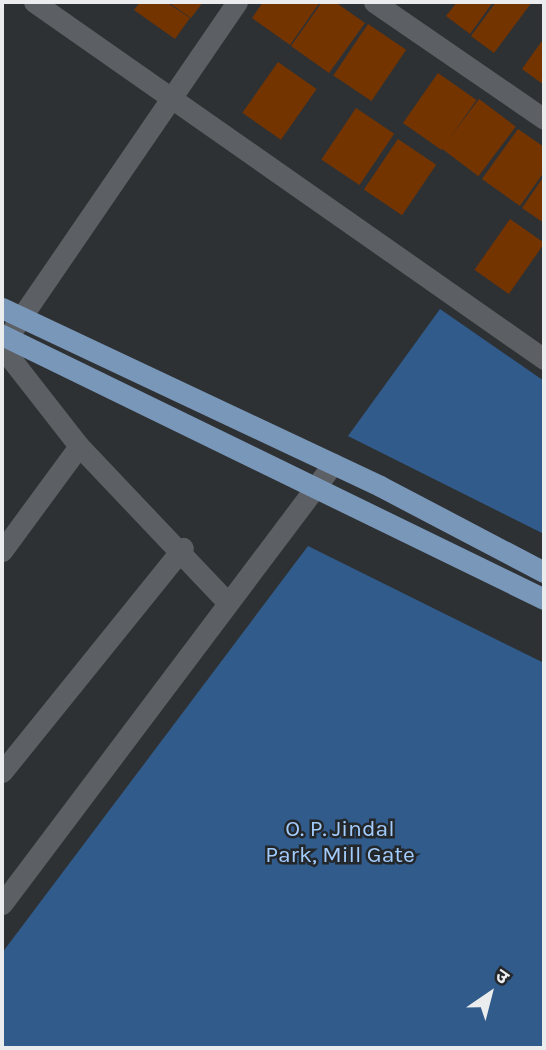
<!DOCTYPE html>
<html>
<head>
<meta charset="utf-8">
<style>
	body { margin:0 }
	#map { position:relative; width:546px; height:1050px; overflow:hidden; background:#2e3134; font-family:Karla,"Noto Sans Devanagari",sans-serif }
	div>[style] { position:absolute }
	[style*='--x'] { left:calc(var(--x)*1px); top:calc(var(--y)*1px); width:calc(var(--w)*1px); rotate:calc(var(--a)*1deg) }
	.green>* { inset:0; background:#305b8b }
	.building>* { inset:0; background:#743400; transform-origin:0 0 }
	.minor>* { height:21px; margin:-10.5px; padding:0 10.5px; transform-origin:10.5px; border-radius:10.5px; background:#5c5f63 }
	.major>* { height:21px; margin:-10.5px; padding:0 10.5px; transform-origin:10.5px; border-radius:10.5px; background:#7997b9 }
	span { translate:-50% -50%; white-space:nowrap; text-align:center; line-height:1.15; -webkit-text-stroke:5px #24272a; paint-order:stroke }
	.park-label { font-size:23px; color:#a3ccfd }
	.frame { position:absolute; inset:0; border:4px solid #ebecee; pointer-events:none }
	.north { position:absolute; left:455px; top:959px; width:70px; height:70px; -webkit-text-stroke:5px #24272a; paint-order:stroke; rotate:35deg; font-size:19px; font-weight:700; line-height:28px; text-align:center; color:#ebecee }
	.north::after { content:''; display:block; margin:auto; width:24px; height:32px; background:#ebecee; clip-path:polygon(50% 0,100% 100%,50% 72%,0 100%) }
</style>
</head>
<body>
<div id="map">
	<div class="green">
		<div style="clip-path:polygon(440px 309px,544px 381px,544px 534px,348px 436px)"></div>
		<div style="clip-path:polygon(308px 546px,544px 663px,544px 1048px,2px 1048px,2px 953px)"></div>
	</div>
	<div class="building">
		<div style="clip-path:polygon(140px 2px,166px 2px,190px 18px,175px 39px,134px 10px)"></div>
		<div style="clip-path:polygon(168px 2px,203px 2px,191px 18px)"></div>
		<div style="clip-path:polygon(263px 2px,320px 2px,290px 45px,252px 18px)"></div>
		<div style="clip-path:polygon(322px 2px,335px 2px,365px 23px,329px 73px,291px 46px)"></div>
		<div style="clip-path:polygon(457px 2px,493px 2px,470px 34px,446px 16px)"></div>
		<div style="clip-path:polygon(496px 2px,532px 2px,494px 53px,471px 36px)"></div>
		<div style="left:368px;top:24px;width:46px;height:62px;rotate:34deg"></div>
		<div style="clip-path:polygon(544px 38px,544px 85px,522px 69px)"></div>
		<div style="left:278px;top:62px;width:47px;height:62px;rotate:35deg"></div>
		<div style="left:438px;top:73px;width:47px;height:61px;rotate:35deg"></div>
		<div style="left:479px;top:99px;width:46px;height:62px;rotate:37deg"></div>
		<div style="left:356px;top:108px;width:46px;height:62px;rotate:34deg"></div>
		<div style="clip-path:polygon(518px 129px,544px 147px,544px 172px,520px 206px,482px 179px)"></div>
		<div style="left:398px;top:139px;width:46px;height:61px;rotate:34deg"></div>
		<div style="clip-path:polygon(544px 176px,544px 223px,522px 208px)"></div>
		<div style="left:510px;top:219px;width:42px;height:62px;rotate:35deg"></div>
	</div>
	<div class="minor">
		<div style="--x:34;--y:2;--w:623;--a:34.99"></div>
		<div style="--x:374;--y:2;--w:206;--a:34.5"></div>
		<div style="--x:2;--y:551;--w:130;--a:-53.7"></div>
		<div style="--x:228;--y:603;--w:216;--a:-133.5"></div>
		<div style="--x:79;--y:446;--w:110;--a:-128"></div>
		<div style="--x:11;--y:359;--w:21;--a:-101"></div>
		<div style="--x:7;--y:338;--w:407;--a:-55.6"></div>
		<div style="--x:2;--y:772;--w:288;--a:-51.1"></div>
		<div style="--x:2;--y:904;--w:551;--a:-53.05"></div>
	</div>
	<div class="major">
		<div style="--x:2;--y:308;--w:418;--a:25.2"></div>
		<div style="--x:380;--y:486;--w:185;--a:27.7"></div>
		<div style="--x:2;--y:335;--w:603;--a:25.97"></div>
	</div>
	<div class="park-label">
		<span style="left:340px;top:842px">O. P. Jindal<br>Park, Mill Gate</span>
	</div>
	<div class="frame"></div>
	<div class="north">उ</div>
</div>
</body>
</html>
